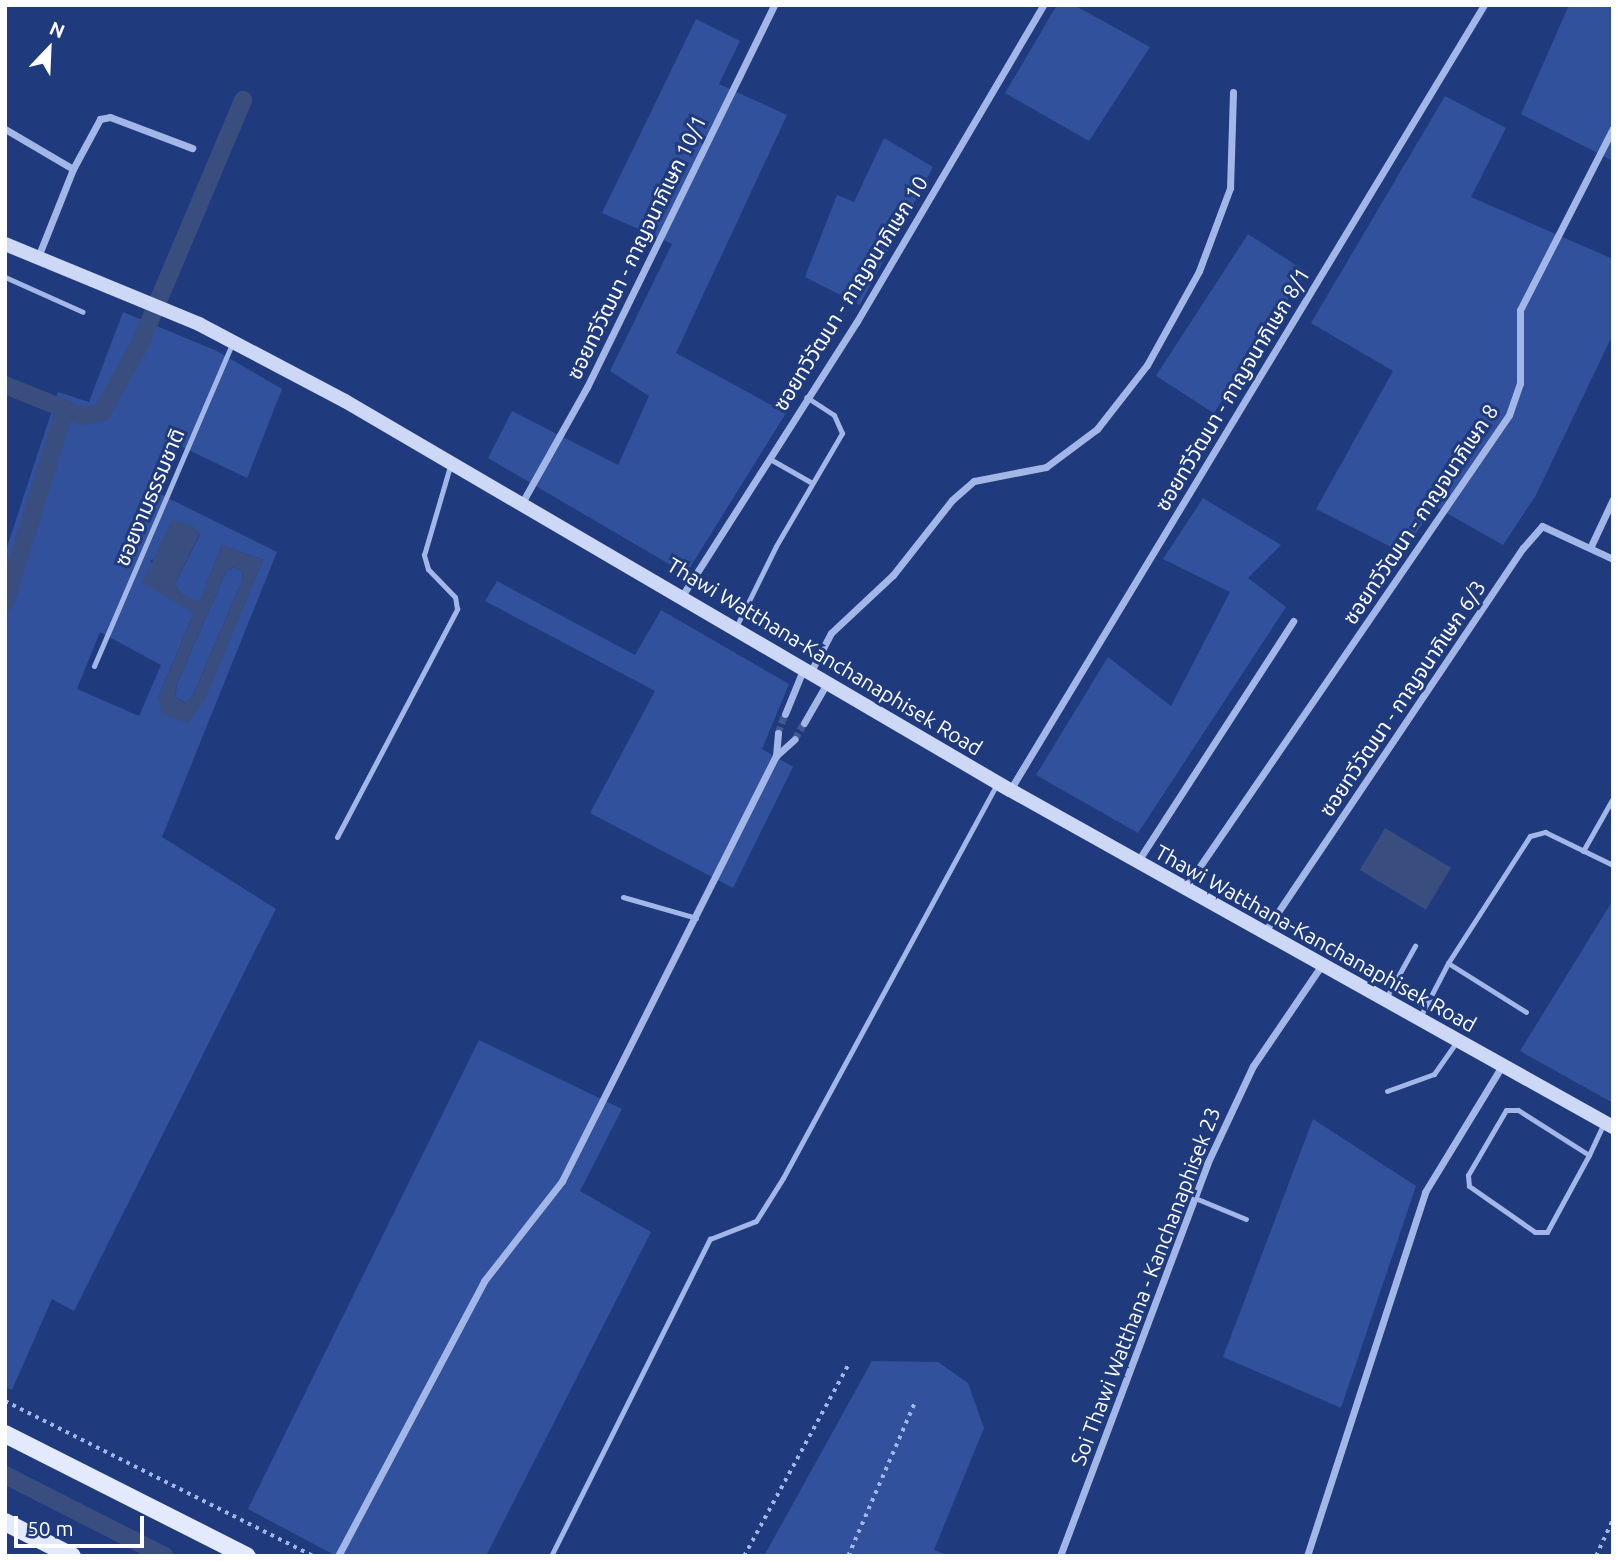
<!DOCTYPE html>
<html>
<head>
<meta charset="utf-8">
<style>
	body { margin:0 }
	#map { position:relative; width:1618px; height:1561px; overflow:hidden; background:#1f3a7d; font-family:Ubuntu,"Noto Sans Thai",sans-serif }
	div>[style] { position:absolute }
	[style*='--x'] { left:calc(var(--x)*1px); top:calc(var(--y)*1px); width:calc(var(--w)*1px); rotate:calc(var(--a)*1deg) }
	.green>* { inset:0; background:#31519c; transform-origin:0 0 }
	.water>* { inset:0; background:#394d7f; transform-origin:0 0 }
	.canal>* { height:18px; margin:-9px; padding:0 9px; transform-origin:9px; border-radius:9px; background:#394d7f }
	.street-tunnel>* { height:7px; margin-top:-3.5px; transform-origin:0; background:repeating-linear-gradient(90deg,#415890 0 7px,transparent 0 10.5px) }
	.path>* { height:3.5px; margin-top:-1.75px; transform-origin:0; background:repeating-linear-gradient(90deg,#a2b7e7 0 3.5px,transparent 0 8.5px) }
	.lane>* { height:5px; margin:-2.5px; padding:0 2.5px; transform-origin:2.5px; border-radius:2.5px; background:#a2b7e7 }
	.street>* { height:7px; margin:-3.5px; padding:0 3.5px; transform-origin:3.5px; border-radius:3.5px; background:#a2b7e7 }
	.secondary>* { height:14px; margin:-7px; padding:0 7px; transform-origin:7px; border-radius:7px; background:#ccd8f6 }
	.primary>* { height:18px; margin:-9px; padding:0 9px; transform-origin:9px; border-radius:9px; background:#e4eafd }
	span { translate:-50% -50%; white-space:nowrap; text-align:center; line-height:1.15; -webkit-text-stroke:6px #1f3a7d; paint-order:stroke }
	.street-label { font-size:21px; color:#fff }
	.frame { position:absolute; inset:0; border:7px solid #fff; pointer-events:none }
	.north { position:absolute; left:14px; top:14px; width:70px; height:70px; -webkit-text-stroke:5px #1f3a7d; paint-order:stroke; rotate:23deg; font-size:19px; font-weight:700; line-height:28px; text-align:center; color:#fff }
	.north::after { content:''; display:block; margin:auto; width:24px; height:32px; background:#fff; clip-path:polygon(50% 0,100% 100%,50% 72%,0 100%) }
	.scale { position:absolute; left:14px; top:1516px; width:130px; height:32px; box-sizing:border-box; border:4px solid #fff; border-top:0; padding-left:9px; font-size:21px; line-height:24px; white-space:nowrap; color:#fff; -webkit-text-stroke:5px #1f3a7d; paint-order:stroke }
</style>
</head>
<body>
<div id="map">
	<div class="green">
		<div style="clip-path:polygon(1057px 5px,1074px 5px,1150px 47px,1089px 141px,1005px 93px)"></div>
		<div style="clip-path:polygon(1569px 5px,1613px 5px,1613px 161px,1521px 114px)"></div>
		<div style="clip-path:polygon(696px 19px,740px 41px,719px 84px,787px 115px,676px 353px,786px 413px,686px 574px,488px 458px,512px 411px,618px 465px,649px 396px,610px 371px,672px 244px,602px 213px)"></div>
		<div style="clip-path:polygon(1445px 96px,1506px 128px,1471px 197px,1613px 259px,1613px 334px,1536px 495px,1503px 545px,1434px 506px,1403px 553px,1316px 509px,1393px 371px,1311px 323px)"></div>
		<div style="clip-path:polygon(884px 138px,933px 167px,860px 305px,805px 277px,837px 195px,854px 202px)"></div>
		<div style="left:1248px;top:234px;width:69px;height:169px;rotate:33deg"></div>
		<div style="clip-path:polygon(evenodd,123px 312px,217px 351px,282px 389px,247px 478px,178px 445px,158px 493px,277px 552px,162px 837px,276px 909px,74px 1311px,52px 1299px,12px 1390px,5px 1387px,5px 553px,58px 392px,89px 402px,123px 312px,200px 534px,175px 584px,181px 594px,199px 603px,222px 545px,263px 560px,204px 700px,187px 723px,158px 698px,194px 613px,150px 561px,200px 534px,123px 312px,100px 632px,161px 665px,139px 716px,77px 689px,100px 632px)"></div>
		<div style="clip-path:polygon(1203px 498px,1281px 545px,1248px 578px,1286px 607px,1138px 833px,1036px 775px,1108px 657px,1171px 706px,1230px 592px,1163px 559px)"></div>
		<div style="clip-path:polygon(234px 567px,243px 572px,242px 581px,193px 695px,186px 703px,175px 697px,177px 684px,226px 571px)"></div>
		<div style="clip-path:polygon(497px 581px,635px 655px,661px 610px,789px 684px,762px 749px,793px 767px,733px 888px,590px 813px,655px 691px,485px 601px)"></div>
		<div style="clip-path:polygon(1613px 900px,1613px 1103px,1520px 1051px)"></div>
		<div style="clip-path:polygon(479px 1040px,622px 1109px,580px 1191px,651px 1232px,486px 1556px,336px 1556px,248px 1509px)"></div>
		<div style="clip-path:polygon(1313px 1119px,1416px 1186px,1341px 1408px,1223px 1357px)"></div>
		<div style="clip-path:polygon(872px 1361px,938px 1362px,968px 1383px,984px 1428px,934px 1550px,950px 1556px,764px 1556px)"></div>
	</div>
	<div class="water">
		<div style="clip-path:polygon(evenodd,172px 520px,193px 526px,200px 533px,175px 584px,181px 594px,199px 602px,222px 545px,263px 560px,204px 701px,187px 723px,162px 714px,158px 698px,194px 613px,142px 583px,172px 520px,234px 567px,243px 572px,242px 581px,193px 695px,185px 703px,175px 697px,177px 684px,226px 571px,234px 567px)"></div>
		<div style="left:1385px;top:828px;width:77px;height:49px;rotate:31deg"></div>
	</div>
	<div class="canal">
		<div style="--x:5;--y:385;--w:83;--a:21.9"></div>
		<div style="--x:82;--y:416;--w:20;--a:-11"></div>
		<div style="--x:102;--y:412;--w:78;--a:-60.8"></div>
		<div style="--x:140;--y:344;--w:265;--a:-67.1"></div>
		<div style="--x:5;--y:602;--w:202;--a:-72.7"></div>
		<div style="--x:5;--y:1475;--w:179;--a:26.9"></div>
	</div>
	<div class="street-tunnel">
		<div style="--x:778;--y:733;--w:20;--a:-70"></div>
		<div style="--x:795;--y:739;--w:18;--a:-61"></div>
	</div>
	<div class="path">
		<div style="--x:5;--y:1401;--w:345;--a:26.7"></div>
		<div style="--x:744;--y:1556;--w:217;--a:-61.4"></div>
		<div style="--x:848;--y:1556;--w:168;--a:-66.5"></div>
		<div style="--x:1596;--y:1556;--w:41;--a:-65.3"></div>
	</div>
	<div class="lane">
		<div style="--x:5;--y:277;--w:85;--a:24.2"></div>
		<div style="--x:770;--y:459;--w:48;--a:29.7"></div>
		<div style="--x:736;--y:627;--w:90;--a:-63.7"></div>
		<div style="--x:776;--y:546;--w:131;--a:-59.7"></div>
		<div style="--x:842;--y:433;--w:20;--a:-114"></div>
		<div style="--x:834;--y:415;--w:33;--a:-147"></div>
		<div style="--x:94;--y:666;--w:350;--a:-66.8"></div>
		<div style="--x:337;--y:837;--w:258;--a:-62.2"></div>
		<div style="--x:457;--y:609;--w:12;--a:-99"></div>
		<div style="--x:455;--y:597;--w:39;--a:-134"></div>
		<div style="--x:428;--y:569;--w:15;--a:-106"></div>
		<div style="--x:424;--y:555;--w:93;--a:-73.7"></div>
		<div style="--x:1583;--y:851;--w:61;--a:-60.5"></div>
		<div style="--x:623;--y:897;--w:76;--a:16"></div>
		<div style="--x:1448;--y:963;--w:92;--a:32.1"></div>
		<div style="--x:1386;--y:998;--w:60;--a:-60.9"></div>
		<div style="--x:1419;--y:1019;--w:63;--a:-62.6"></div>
		<div style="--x:1448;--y:963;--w:151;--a:-57.2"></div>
		<div style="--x:1530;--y:836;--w:16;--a:-15"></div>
		<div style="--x:1545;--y:832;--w:76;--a:25.9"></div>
		<div style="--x:1387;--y:1091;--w:50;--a:-19.9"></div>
		<div style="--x:1434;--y:1074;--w:38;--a:-55"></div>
		<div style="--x:1589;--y:1155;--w:84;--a:-147.6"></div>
		<div style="--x:1518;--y:1110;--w:12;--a:180"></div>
		<div style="--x:1506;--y:1110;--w:75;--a:120.3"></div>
		<div style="--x:1468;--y:1175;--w:11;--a:85"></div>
		<div style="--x:1469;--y:1186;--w:80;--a:34.9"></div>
		<div style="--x:1535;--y:1232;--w:12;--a:0"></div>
		<div style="--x:1547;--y:1232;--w:88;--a:-61.4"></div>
		<div style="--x:1589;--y:1155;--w:33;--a:-65"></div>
		<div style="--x:1195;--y:1198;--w:55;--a:22.4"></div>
		<div style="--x:551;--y:1556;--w:355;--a:-63.4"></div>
		<div style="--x:710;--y:1239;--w:49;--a:-21.4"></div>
		<div style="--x:756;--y:1221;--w:51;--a:-57.9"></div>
		<div style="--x:783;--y:1178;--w:447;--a:-61.5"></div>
	</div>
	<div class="street">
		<div style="--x:5;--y:129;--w:79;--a:30.5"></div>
		<div style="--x:38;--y:257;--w:95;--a:-68.3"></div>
		<div style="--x:73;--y:169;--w:57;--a:-61.6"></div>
		<div style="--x:100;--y:119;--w:10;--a:-11"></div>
		<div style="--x:110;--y:117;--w:88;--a:20.7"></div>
		<div style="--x:523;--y:501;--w:131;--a:-60.7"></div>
		<div style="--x:587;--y:387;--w:425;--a:-63.9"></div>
		<div style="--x:1591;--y:546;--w:52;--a:-64.9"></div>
		<div style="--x:682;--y:596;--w:324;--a:-57.5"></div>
		<div style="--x:856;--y:323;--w:369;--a:-59.5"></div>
		<div style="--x:810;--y:673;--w:45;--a:-62.3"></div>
		<div style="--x:831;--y:633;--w:85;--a:-43.1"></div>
		<div style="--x:893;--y:575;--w:95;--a:-51.8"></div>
		<div style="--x:952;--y:500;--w:29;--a:-41"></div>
		<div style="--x:974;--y:481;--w:73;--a:-11"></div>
		<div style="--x:1046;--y:467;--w:64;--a:-36.7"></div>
		<div style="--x:1097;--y:429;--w:81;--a:-52"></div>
		<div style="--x:1147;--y:365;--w:107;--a:-61"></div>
		<div style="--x:1199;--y:271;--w:89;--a:-69.5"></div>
		<div style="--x:1230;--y:188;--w:96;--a:-88.2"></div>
		<div style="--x:785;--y:714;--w:48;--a:-67.8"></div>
		<div style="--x:804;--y:723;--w:46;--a:-60.1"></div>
		<div style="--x:776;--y:756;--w:23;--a:-85"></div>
		<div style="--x:1010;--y:790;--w:917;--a:-58.88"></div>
		<div style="--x:1138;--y:861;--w:286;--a:-57.1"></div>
		<div style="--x:1185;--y:888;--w:573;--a:-55.59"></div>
		<div style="--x:1509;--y:415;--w:34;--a:-71"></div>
		<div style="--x:1520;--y:383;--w:73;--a:-90"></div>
		<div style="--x:1520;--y:310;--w:204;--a:-62.9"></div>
		<div style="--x:1264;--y:933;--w:464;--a:-56.1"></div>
		<div style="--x:1523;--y:548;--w:29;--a:-49"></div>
		<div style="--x:1542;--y:526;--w:78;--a:24.9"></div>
		<div style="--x:338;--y:1556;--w:311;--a:-62"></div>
		<div style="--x:484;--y:1281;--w:127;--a:-52"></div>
		<div style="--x:562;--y:1181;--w:476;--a:-63.3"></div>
		<div style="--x:776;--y:756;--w:25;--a:-42"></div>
		<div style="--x:1060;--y:1556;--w:419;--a:-69.4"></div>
		<div style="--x:1207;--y:1164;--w:108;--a:-64.9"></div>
		<div style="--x:1253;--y:1066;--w:121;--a:-55.8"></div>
		<div style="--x:1307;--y:1556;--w:383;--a:-72"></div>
		<div style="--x:1425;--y:1192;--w:148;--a:-58.6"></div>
	</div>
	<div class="secondary">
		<div style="--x:5;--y:244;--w:210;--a:22.4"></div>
		<div style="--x:199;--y:324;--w:165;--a:27.8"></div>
		<div style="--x:345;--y:401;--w:770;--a:30.33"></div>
		<div style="--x:1010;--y:790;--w:691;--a:29.2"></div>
	</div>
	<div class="primary">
		<div style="--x:5;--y:1434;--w:271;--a:26.8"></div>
		<div style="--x:5;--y:1522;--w:75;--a:26.9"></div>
	</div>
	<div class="street-label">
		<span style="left:636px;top:247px;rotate:-64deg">ซอยทวีวัฒนา - กาญจนาภิเษก 10/1</span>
		<span style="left:850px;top:293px;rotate:-58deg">ซอยทวีวัฒนา - กาญจนาภิเษก 10</span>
		<span style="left:1232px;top:389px;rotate:-59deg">ซอยทวีวัฒนา - กาญจนาภิเษก 8/1</span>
		<span style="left:149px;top:497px;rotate:-67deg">ซอยงามธรรมชาติ</span>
		<span style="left:1420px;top:514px;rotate:-56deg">ซอยทวีวัฒนา - กาญจนาภิเษก 8</span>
		<span style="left:825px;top:656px;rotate:31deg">Thawi Watthana-Kanchanaphisek Road</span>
		<span style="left:1402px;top:698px;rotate:-56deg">ซอยทวีวัฒนา - กาญจนาภิเษก 6/3</span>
		<span style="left:1316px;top:938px;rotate:29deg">Thawi Watthana-Kanchanaphisek Road</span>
		<span style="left:1145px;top:1286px;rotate:-69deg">Soi Thawi Watthana - Kanchanaphisek 23</span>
	</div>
	<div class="frame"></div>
	<div class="north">N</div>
	<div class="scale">50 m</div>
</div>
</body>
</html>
